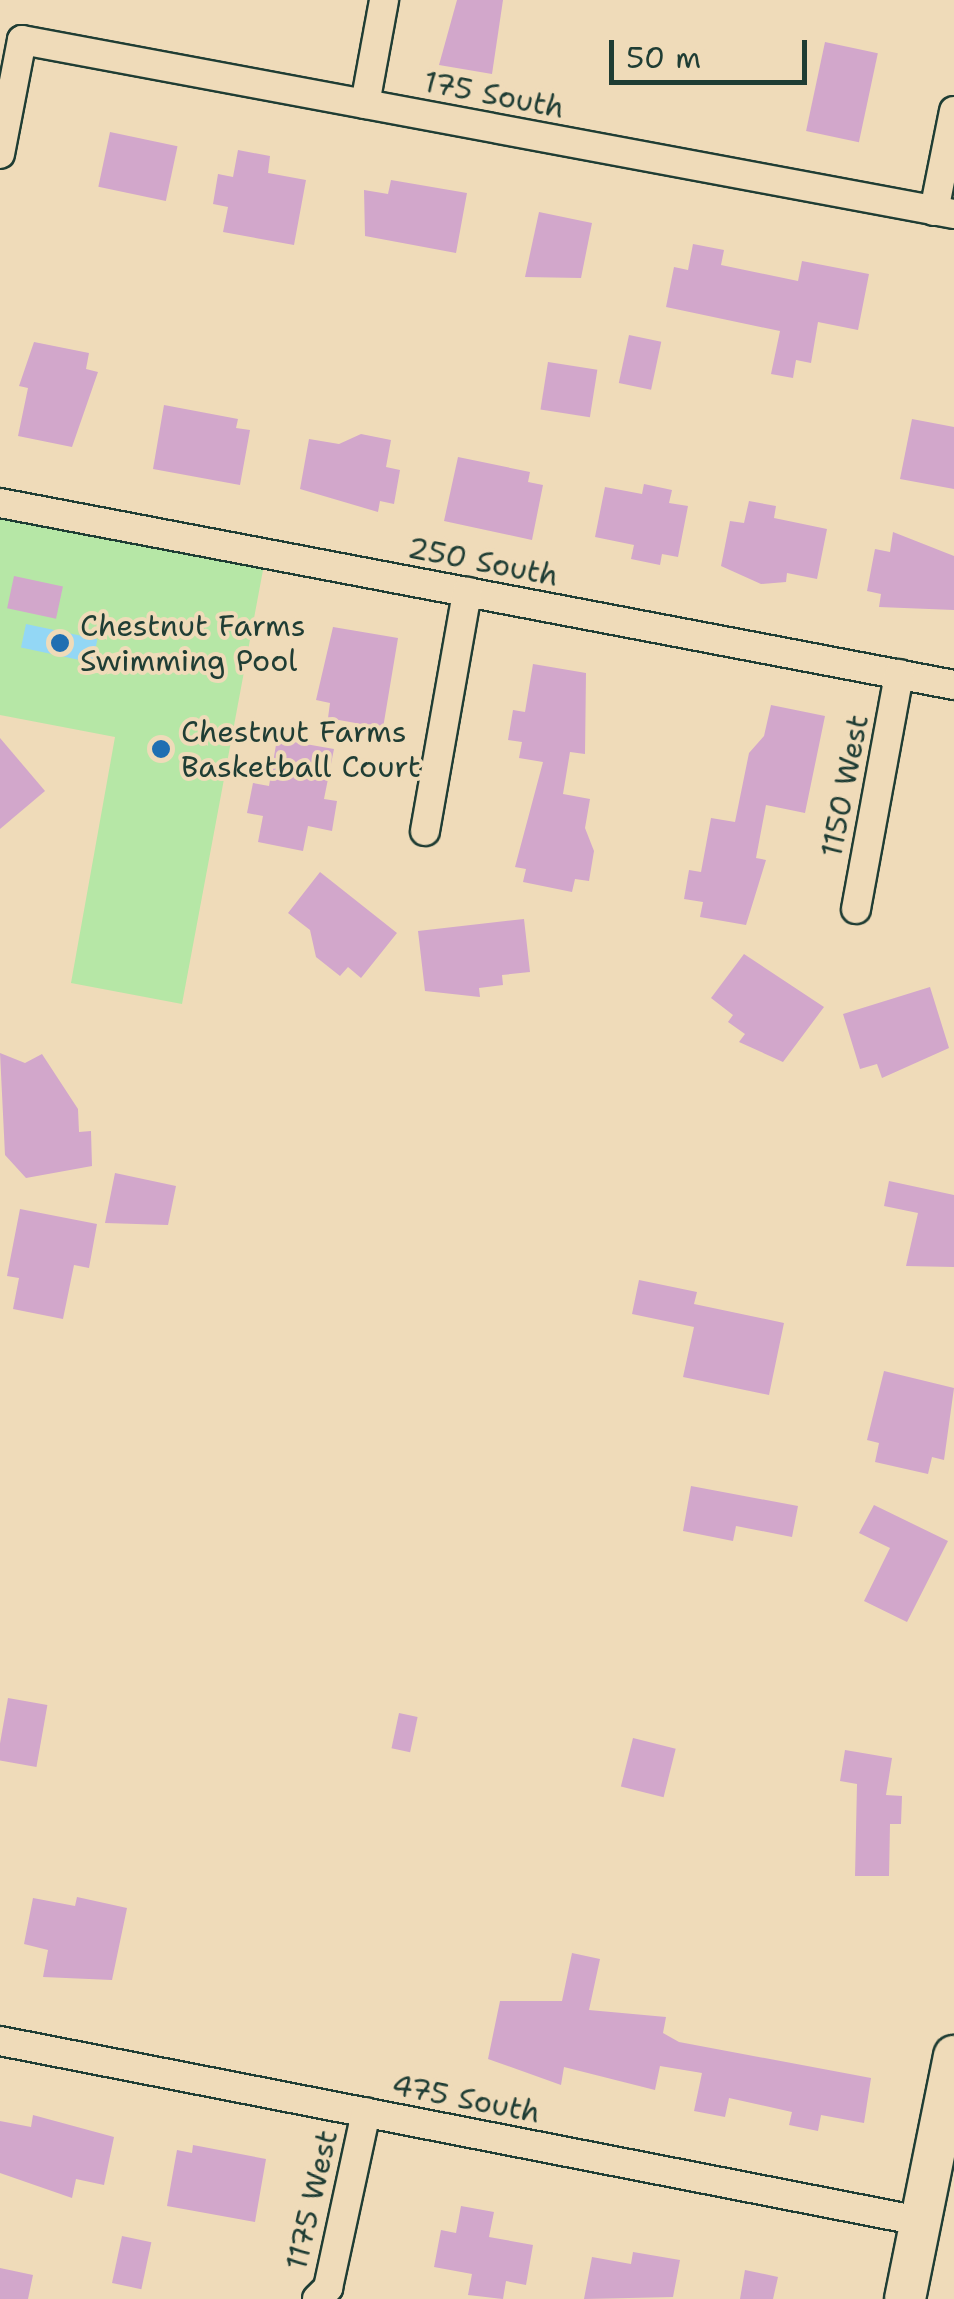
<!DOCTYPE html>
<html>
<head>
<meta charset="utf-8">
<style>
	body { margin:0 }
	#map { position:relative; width:954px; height:2299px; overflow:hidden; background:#efdbb9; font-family:"Shantell Sans",sans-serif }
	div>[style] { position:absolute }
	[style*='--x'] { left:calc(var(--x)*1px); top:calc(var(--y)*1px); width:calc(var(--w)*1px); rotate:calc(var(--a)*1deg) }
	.green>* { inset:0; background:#b6e7a6 }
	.water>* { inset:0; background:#93d7f5; transform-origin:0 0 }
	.building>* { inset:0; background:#d2a7cb; transform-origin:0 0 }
	.roads { filter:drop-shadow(2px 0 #1f3d34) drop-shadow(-2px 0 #1f3d34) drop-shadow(0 2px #1f3d34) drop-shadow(0 -2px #1f3d34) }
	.street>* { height:28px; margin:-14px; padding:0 14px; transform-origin:14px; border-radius:14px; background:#efdbb9 }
	.secondary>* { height:40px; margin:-20px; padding:0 20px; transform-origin:20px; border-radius:20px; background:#efdbb9 }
	.dots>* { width:28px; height:28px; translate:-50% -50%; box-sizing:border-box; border:5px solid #efdbb9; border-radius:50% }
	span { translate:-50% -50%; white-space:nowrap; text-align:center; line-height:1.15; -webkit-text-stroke:8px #efdbb9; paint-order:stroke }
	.street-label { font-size:30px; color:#1f3d34 }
	.poi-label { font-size:30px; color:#1f3d34 }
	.left { translate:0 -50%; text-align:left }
	.scale { position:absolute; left:609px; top:40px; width:198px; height:45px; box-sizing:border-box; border:5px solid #1f3d34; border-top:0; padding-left:12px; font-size:30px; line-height:35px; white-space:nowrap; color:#1f3d34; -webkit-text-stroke:8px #efdbb9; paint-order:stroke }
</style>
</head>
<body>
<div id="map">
	<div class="green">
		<div style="clip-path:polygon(0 503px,266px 554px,182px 1004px,71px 983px,115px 737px,0 715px)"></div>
	</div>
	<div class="water">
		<div style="left:26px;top:624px;width:73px;height:24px;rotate:12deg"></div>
	</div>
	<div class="building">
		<div style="clip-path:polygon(457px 0,503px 0,492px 74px,439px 65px)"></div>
		<div style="left:825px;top:42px;width:54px;height:91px;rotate:12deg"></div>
		<div style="left:110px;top:132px;width:69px;height:56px;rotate:12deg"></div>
		<div style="clip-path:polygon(238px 150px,270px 156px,268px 173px,306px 180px,294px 245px,223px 232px,228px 207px,213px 204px,218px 174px,233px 177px)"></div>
		<div style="clip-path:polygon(391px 180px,467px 193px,456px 253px,365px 236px,364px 190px,388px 194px)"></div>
		<div style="clip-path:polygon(539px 212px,592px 223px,581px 278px,525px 277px)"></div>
		<div style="clip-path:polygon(693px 244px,724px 250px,721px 265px,798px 281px,802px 261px,869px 274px,858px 330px,818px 322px,811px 363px,796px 360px,793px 378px,771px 374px,780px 331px,666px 307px,674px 267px,688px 270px)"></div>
		<div style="left:629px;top:335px;width:33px;height:49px;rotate:12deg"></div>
		<div style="clip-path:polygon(34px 342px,89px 353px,86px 369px,98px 372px,72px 447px,18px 436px,28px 388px,19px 386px)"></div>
		<div style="left:548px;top:362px;width:50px;height:48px;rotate:9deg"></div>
		<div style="clip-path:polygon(164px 405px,238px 419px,236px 428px,250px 430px,240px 485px,153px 469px)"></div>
		<div style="clip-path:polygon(912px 419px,954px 427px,954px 489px,900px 479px)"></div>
		<div style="clip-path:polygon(361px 434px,391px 440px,386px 467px,400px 470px,394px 504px,380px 501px,378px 512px,300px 489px,309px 439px,339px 444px)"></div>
		<div style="clip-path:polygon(458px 457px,530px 472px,528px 482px,543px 485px,532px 540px,444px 521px)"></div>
		<div style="clip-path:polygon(644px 484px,672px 490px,669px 503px,688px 506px,678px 557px,662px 554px,660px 565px,631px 559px,634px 545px,595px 537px,605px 487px,642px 494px)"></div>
		<div style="clip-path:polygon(749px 501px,776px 506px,774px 518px,827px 529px,817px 579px,787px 573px,786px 582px,761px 584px,721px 566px,730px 521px,744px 523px)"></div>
		<div style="clip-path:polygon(893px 532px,954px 556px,954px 610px,879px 607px,881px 594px,867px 591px,875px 549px,890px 552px)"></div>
		<div style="left:14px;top:576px;width:50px;height:33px;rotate:12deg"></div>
		<div style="clip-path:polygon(333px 627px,398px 638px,383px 728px,328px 718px,330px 703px,316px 700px)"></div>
		<div style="clip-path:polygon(533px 664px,586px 673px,585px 754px,570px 752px,563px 794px,590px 799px,585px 828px,594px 851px,589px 881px,575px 879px,572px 892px,523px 882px,526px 869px,515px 867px,543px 762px,519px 758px,522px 742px,508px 740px,513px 710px,525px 712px)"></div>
		<div style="clip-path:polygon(771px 705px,825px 716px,805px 813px,766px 805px,756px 858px,766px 860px,746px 925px,700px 917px,703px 902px,684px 899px,689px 870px,701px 872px,711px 818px,735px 822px,749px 753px,764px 736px)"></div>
		<div style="clip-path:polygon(0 738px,45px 791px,0 829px)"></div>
		<div style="clip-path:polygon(277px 739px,334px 749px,324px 799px,337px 801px,332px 831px,308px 826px,303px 851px,258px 842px,263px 816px,247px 813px,253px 783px,269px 786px)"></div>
		<div style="clip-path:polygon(320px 872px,397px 933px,361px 978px,348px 967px,340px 976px,316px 957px,310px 930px,288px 913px)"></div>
		<div style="clip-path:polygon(524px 919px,530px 972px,502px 975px,503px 985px,479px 988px,480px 997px,425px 991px,418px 931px)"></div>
		<div style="clip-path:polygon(744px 954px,824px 1007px,783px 1062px,739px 1042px,745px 1034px,728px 1022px,733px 1015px,711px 998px)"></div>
		<div style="clip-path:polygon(930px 987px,949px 1048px,882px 1078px,877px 1064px,860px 1069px,843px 1014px)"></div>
		<div style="clip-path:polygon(0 1053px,25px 1063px,42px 1054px,78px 1109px,79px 1132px,91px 1131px,92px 1166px,26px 1178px,5px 1155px)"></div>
		<div style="clip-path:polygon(115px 1173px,176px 1186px,168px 1225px,105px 1223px)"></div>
		<div style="clip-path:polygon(889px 1181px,954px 1195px,954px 1267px,906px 1266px,918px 1213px,884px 1206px)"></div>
		<div style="clip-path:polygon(20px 1209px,97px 1224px,89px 1268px,74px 1265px,63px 1319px,13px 1309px,19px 1278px,7px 1276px)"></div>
		<div style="clip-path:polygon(639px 1280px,697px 1292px,694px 1304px,784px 1323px,769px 1395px,683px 1377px,694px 1327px,632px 1314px)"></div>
		<div style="clip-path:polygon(884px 1371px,954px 1388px,944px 1460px,932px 1457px,928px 1474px,875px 1462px,879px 1443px,867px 1440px)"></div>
		<div style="clip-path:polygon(691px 1486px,798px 1506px,792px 1537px,736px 1526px,733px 1541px,683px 1531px)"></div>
		<div style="clip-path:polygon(874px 1505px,948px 1541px,907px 1622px,864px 1601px,890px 1548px,859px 1533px)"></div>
		<div style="left:8px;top:1698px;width:40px;height:63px;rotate:10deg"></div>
		<div style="left:399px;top:1713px;width:19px;height:36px;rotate:12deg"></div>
		<div style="left:633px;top:1738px;width:44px;height:50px;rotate:14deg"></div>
		<div style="clip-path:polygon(845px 1750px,892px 1758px,886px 1795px,902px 1796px,901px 1824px,890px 1824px,889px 1876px,855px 1876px,857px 1784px,840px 1781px)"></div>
		<div style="clip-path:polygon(77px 1897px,127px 1908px,112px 1980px,43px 1977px,48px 1950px,24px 1944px,33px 1898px,75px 1906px)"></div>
		<div style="clip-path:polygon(572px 1953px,600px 1959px,589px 2010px,666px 2017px,663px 2033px,679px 2042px,871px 2078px,864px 2123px,821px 2115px,818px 2131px,789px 2125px,792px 2112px,729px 2098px,725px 2117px,694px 2111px,702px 2073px,660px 2066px,655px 2090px,564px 2067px,561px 2085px,488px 2059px,500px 2001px,562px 2001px)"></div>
		<div style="clip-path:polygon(33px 2115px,114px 2137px,104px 2185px,76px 2179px,72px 2198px,0 2173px,0 2121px,31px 2127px)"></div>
		<div style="clip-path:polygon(193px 2145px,266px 2159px,255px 2222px,167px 2206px,177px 2150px,192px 2153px)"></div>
		<div style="clip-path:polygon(461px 2206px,494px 2212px,489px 2237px,533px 2245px,526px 2285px,506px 2281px,503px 2299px,468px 2295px,472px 2274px,434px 2267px,441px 2230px,456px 2233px)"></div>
		<div style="left:122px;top:2236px;width:30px;height:48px;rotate:12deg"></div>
		<div style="clip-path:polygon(633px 2252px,680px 2260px,673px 2297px,584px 2299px,592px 2257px,631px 2264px)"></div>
		<div style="clip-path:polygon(0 2268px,33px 2275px,28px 2299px,0 2299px)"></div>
		<div style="clip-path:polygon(745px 2270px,778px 2277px,773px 2299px,740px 2299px)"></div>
	</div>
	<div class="roads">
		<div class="street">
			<div style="--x:365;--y:104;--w:106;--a:-79.6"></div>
			<div style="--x:0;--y:154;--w:116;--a:-79.1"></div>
			<div style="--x:22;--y:40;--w:948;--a:10.58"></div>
			<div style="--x:934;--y:211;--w:102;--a:-78.7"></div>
			<div style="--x:0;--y:503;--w:971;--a:10.8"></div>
			<div style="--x:425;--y:831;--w:243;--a:-80"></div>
			<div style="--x:856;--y:909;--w:239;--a:-79.6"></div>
			<div style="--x:0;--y:2041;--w:937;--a:11.07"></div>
			<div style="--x:317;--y:2299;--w:16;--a:-45"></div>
			<div style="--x:328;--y:2288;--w:180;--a:-77.8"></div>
		</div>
		<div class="secondary">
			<div style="--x:905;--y:2299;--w:248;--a:-78.6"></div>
		</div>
	</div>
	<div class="dots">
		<div style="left:60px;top:643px;background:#1f6fb2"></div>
		<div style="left:161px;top:749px;background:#1f6fb2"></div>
	</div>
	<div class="street-label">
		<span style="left:494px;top:95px;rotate:11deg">175 South</span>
		<span style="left:483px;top:562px;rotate:11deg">250 South</span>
		<span style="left:845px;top:786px;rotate:-79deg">1150 West</span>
		<span style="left:466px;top:2099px;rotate:11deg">475 South</span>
		<span style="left:312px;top:2200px;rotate:-77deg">1175 West</span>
	</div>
	<div class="poi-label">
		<span class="left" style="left:80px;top:643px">Chestnut Farms<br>Swimming Pool</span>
		<span class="left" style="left:181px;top:749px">Chestnut Farms<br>Basketball Court</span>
	</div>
	<div class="scale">50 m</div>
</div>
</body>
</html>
